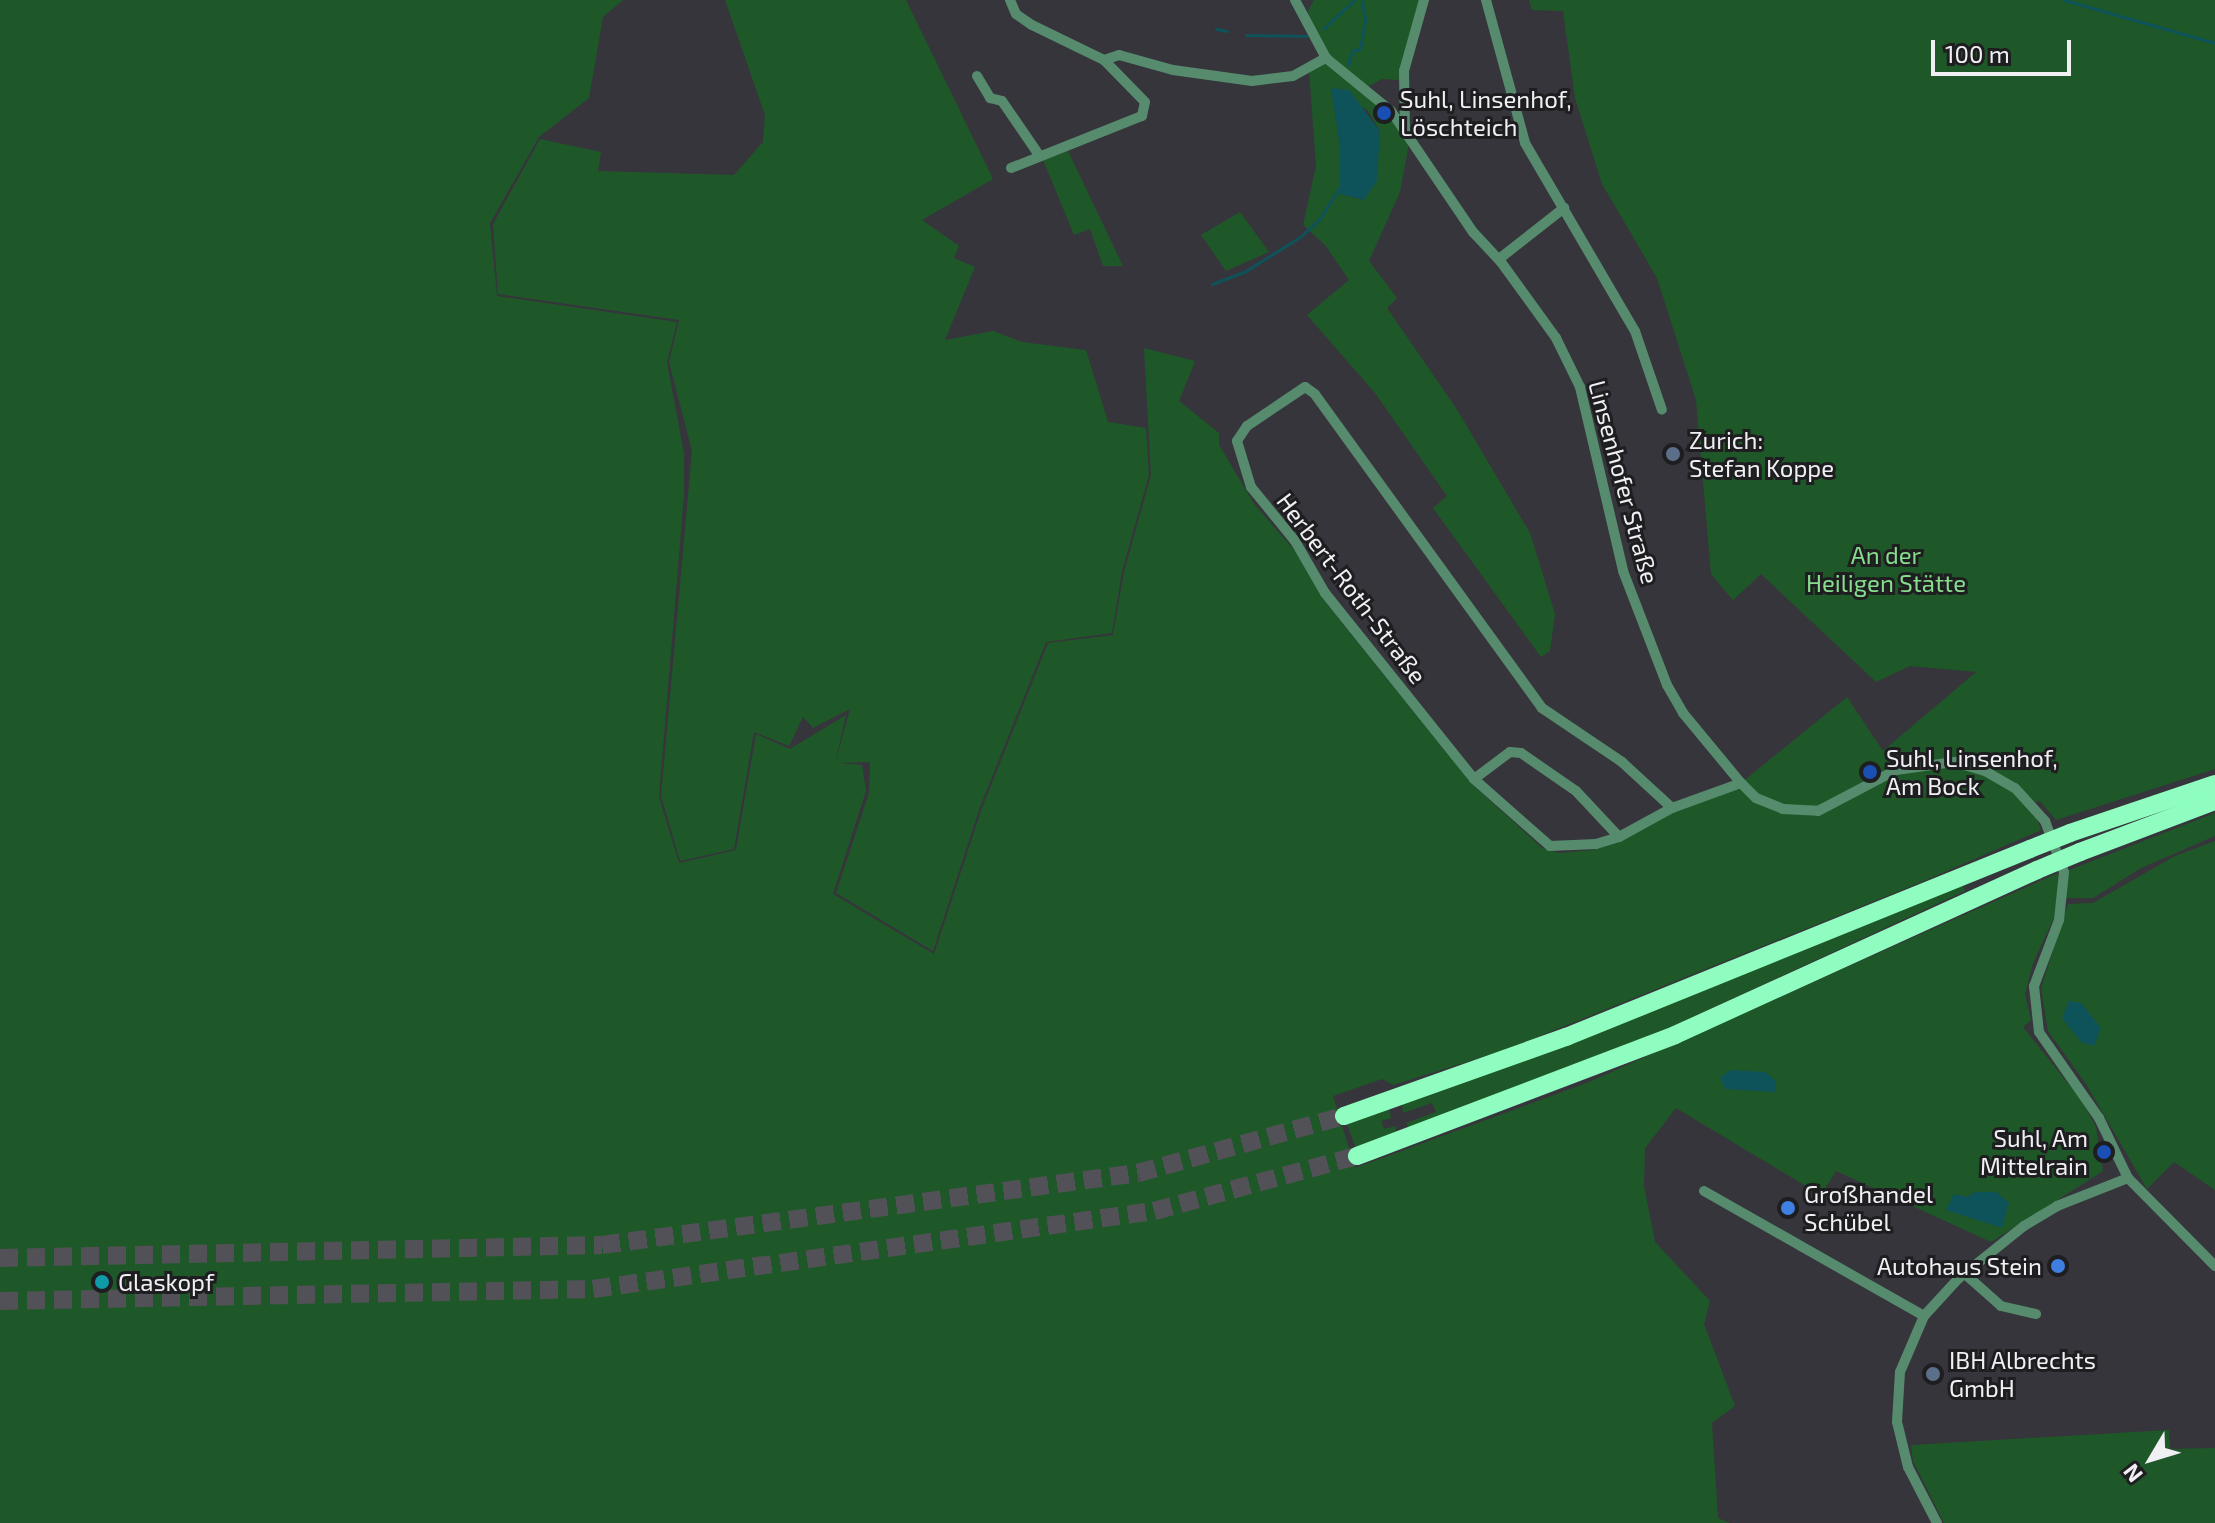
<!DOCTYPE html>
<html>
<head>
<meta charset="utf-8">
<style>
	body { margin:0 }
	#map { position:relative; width:2215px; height:1523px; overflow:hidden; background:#36353c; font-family:"Exo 2",sans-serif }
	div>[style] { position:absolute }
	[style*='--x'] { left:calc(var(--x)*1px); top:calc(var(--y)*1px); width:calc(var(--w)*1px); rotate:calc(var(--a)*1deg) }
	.green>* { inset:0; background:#1f5828 }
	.water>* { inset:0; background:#0e535a }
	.stream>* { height:3px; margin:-1.5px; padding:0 1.5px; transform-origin:1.5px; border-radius:1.5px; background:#0e535a }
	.motorway-tunnel>* { height:18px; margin-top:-9px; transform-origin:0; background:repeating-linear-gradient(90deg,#525157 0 18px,transparent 0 27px) }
	.minor>* { height:10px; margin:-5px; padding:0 5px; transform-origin:5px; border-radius:5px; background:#568c6d }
	.motorway>* { height:18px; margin:-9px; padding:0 9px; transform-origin:9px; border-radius:9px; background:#8ffdc0 }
	.motorway-bridge>* { height:18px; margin:-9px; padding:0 9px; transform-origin:9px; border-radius:9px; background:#8ffdc0 }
	.dots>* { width:22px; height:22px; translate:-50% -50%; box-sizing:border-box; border:4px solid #1e1d20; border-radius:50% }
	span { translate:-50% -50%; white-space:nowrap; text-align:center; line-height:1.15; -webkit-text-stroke:6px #1e1d20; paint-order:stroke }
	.poi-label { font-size:24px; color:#f0eff3 }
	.left { translate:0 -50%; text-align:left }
	.right { translate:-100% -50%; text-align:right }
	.street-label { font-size:24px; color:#f0eff3 }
	.park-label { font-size:24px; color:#86dd8e }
	.north { position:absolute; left:2111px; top:1419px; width:80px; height:80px; -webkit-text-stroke:6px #1e1d20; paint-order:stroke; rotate:232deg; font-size:22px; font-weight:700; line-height:32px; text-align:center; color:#f0eff3 }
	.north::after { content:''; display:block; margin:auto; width:28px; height:36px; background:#f0eff3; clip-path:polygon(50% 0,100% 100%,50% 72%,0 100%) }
	.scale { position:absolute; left:1931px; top:40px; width:140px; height:36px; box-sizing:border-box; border:4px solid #f0eff3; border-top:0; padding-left:10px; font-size:24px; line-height:28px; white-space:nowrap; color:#f0eff3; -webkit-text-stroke:6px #1e1d20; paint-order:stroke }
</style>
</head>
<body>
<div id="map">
	<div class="green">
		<div style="clip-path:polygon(evenodd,0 0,623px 0,603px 17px,589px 98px,539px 137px,490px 223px,497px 296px,677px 322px,667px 362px,684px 454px,684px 495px,659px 797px,679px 863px,736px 850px,756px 734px,790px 749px,846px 715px,835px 764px,850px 709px,813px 728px,803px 717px,789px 746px,754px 732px,734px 849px,680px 861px,661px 796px,692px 451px,669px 362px,679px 320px,498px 294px,493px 224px,540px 139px,601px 152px,598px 171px,734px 175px,763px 142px,765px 115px,725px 0,906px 0,993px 179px,922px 220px,959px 246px,954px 258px,975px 267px,945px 340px,993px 331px,1022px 342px,1086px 350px,1108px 422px,1146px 428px,1149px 475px,1122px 571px,1112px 633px,1046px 642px,980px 807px,933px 951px,836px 893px,869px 793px,870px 762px,839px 763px,862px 765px,866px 791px,833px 894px,934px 954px,982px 808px,1048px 643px,1113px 635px,1124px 572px,1151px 475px,1144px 348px,1195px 361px,1179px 401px,1219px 433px,1219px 445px,1255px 505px,1295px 551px,1323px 599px,1472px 784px,1542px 848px,1559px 853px,1593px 850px,1672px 808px,1741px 783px,1847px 697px,1883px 751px,1976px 672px,1910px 666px,1876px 682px,1761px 574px,1733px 600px,1711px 574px,1696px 400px,1657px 278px,1602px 184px,1575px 98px,1563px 11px,1532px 10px,1529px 0,2215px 0,2215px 769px,2056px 820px,2040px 801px,2031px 803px,2041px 830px,1924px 881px,1505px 1050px,1393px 1085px,1382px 1079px,1333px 1096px,1355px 1168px,1589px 1082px,2058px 873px,2058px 909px,2033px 963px,2025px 994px,2031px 1020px,2023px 1027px,2082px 1101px,2096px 1127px,2103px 1171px,1991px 1242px,1836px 1171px,1821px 1195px,1676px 1108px,1645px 1148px,1644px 1186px,1655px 1242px,1710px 1301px,1704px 1324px,1735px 1406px,1712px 1423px,1718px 1518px,1730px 1523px,0 1523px,0 0,1975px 1192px,1995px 1192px,1970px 1214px,1954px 1212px,1953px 1194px,1967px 1197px,1975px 1192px)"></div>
		<div style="clip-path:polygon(evenodd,1314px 0,1427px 0,1400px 80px,1382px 79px,1366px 88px,1410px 138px,1400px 192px,1369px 261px,1397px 298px,1387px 308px,1456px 408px,1530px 533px,1555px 614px,1550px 651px,1541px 657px,1433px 508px,1447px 496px,1375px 393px,1307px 315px,1349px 280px,1325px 245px,1303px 225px,1316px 166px,1309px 70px,1326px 58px,1311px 28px,1308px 11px,1314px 0,1331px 88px,1368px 111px,1380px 131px,1364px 200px,1340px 194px,1340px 146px,1331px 88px)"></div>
		<div style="clip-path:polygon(1068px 151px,1123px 266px,1103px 266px,1090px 229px,1074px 235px,1043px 160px)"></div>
		<div style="clip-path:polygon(1240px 212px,1269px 252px,1226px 271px,1201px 235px)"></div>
		<div style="clip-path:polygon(2215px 813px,2215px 836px,2141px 868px,2093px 898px,2063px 898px,2064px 872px)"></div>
		<div style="clip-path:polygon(2215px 841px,2215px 1190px,2174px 1162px,2147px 1189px,2086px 1084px,2048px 1031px,2041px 988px,2068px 904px,2093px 903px,2175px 856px)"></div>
		<div style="clip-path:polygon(1961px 882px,1965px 891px,1671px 1027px,1409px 1128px,1406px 1123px,1436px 1112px,1432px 1103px,1403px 1113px,1402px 1104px)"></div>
		<div style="clip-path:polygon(1389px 1108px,1391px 1118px,1381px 1121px,1384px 1129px,1396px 1126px,1395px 1134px,1356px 1148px,1346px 1122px)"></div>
		<div style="clip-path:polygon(2169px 1430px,2170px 1449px,2215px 1448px,2215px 1523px,1944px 1523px,1913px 1461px,1911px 1445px)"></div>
	</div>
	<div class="water">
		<div style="clip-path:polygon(1331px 88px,1349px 90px,1380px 131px,1377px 181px,1364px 200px,1340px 194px,1340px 146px)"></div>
		<div style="clip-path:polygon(2069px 1001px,2081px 1003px,2101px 1028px,2094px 1046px,2081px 1042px,2062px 1018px)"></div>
		<div style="clip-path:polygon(1731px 1070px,1765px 1072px,1776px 1081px,1775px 1092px,1725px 1089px,1720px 1077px)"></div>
		<div style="clip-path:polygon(1975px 1192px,1996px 1192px,2009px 1203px,2002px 1228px,1946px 1210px,1954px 1194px,1967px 1197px)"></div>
	</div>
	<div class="stream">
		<div style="--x:2064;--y:0;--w:157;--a:15.9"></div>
		<div style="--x:1216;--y:29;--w:11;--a:10"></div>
		<div style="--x:1323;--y:29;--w:42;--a:-43.1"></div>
		<div style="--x:1246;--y:35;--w:61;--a:0.9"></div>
		<div style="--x:1348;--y:65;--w:15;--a:-74"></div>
		<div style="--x:1352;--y:51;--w:8;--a:-14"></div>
		<div style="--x:1360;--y:49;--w:29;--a:-80"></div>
		<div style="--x:1365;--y:20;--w:20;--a:-99"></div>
		<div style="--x:1212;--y:284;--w:34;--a:-21"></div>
		<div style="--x:1244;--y:272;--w:66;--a:-32"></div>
		<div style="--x:1300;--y:237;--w:24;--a:-42"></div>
		<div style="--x:1318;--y:221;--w:38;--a:-57"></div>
	</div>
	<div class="motorway-tunnel">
		<div style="--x:0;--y:1258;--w:602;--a:-1.24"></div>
		<div style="--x:602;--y:1245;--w:541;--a:-7.65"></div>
		<div style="--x:1138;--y:1173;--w:214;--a:-15.5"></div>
		<div style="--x:0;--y:1301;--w:593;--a:-1.16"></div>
		<div style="--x:593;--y:1289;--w:566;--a:-7.92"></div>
		<div style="--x:1154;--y:1211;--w:210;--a:-15.2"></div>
	</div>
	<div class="minor">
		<div style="--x:1010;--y:0;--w:15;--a:67"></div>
		<div style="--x:1016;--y:14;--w:19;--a:35"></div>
		<div style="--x:1032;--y:25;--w:80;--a:25.9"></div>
		<div style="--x:1104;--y:60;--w:16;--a:-18"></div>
		<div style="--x:1119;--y:55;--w:56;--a:15.5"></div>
		<div style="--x:1173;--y:70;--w:80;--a:7.9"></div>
		<div style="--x:1252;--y:81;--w:41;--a:-7"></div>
		<div style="--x:1293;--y:76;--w:38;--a:-29"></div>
		<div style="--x:1295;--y:0;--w:66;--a:61.9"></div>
		<div style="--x:1326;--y:58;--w:84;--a:39.2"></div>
		<div style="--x:1391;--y:111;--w:146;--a:55.9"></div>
		<div style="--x:1473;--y:232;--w:41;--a:47"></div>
		<div style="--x:1501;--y:262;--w:94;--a:54.1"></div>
		<div style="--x:1556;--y:338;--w:55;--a:63.9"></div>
		<div style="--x:1580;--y:387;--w:189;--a:76.8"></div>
		<div style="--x:1623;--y:571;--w:122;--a:68.9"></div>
		<div style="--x:1667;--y:685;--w:32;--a:60"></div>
		<div style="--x:1683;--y:713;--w:91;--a:50.4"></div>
		<div style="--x:1741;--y:783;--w:21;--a:45"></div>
		<div style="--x:1756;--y:798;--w:29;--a:22"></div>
		<div style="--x:1783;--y:809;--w:35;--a:3"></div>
		<div style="--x:1818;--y:811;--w:88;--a:-27.7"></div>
		<div style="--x:1896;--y:770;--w:59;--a:-7.9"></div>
		<div style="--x:1954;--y:762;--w:32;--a:16"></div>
		<div style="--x:1985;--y:771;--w:34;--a:30"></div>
		<div style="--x:2015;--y:788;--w:45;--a:47.7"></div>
		<div style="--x:2045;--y:821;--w:54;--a:69.6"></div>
		<div style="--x:2064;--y:872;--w:48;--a:95.9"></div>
		<div style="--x:2059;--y:920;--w:71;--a:110.7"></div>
		<div style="--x:2034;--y:986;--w:46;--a:83.8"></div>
		<div style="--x:2039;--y:1032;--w:105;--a:55.1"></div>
		<div style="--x:2099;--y:1118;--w:67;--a:64.2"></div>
		<div style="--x:2128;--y:1178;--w:124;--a:45.3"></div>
		<div style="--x:1486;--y:0;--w:148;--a:74.7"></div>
		<div style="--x:1525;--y:143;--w:218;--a:59.7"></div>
		<div style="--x:1635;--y:331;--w:83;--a:71.1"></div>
		<div style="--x:977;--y:76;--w:26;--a:59"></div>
		<div style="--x:990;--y:98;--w:12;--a:14"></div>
		<div style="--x:1002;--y:101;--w:65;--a:55.6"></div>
		<div style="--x:1405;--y:130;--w:59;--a:-91"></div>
		<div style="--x:1404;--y:71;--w:74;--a:-74.3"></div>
		<div style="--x:1011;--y:168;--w:141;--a:-21.7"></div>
		<div style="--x:1142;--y:116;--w:14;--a:-78"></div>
		<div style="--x:1145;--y:102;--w:59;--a:-134.3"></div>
		<div style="--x:1499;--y:259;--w:83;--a:-38.1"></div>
		<div style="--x:1474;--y:779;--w:45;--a:-36.9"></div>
		<div style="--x:1510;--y:752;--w:11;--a:5"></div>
		<div style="--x:1521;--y:753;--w:67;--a:34.6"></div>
		<div style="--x:1576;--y:791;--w:63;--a:46.9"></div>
		<div style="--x:1672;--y:808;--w:68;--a:-137.4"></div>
		<div style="--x:1622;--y:762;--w:97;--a:-146"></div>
		<div style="--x:1542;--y:708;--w:387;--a:-125.9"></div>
		<div style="--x:1315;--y:394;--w:12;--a:-145"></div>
		<div style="--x:1305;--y:387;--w:70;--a:146.1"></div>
		<div style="--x:1247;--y:426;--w:18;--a:124"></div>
		<div style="--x:1237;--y:441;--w:48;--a:73.1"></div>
		<div style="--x:1251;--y:487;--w:70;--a:50.8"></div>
		<div style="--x:1295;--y:541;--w:60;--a:60"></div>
		<div style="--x:1325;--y:593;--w:238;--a:51.3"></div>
		<div style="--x:1474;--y:779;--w:101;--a:41.4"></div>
		<div style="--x:1550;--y:846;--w:46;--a:-2.5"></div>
		<div style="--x:1596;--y:844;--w:24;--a:-17"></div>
		<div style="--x:1619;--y:837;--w:60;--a:-28.7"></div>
		<div style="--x:1672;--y:808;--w:73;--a:-19.9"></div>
		<div style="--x:1704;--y:1191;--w:253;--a:29.6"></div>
		<div style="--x:1965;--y:1274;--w:48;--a:41.6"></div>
		<div style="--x:2001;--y:1306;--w:36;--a:13"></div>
		<div style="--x:1937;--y:1523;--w:63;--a:-117.4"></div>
		<div style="--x:1908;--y:1467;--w:46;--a:-103.7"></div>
		<div style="--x:1897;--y:1422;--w:50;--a:-86.6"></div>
		<div style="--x:1900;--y:1372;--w:61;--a:-66.8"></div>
		<div style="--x:1924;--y:1316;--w:52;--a:-47.4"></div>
		<div style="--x:1959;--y:1278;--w:83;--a:-38.7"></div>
		<div style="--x:2024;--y:1226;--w:39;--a:-31"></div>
		<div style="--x:2057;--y:1206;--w:76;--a:-21.5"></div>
	</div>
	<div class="motorway">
		<div style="--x:2070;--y:833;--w:153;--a:-18.7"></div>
		<div style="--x:2080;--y:852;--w:144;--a:-20.7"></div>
		<div style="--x:1344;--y:1116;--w:236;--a:-19.6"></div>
		<div style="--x:1566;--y:1037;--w:501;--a:-22.06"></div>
		<div style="--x:1357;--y:1156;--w:340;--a:-20.8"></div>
		<div style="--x:1675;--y:1035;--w:398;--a:-24.5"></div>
	</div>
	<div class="motorway-bridge">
		<div style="--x:2030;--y:849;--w:43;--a:-21.8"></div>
		<div style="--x:2037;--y:870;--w:47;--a:-22.7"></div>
	</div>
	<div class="dots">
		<div style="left:1384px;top:113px;background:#1a4fb4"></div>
		<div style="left:1673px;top:454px;background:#5c6f8a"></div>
		<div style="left:1870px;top:772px;background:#1a4fb4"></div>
		<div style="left:2104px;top:1152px;background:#1a4fb4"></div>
		<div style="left:1788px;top:1208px;background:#3f7fe0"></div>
		<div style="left:2058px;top:1266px;background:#3f7fe0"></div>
		<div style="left:102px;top:1282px;background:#0f9aa8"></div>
		<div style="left:1933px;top:1374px;background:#5c6f8a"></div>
	</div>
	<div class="poi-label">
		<span class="left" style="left:1400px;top:113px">Suhl, Linsenhof,<br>Löschteich</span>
		<span class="left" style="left:1689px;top:454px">Zurich:<br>Stefan Koppe</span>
		<span class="left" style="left:1886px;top:772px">Suhl, Linsenhof,<br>Am Bock</span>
		<span class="right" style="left:2088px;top:1152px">Suhl, Am<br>Mittelrain</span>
		<span class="left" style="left:1804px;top:1208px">Großhandel<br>Schübel</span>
		<span class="right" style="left:2042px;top:1266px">Autohaus Stein</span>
		<span class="left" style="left:118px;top:1282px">Glaskopf</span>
		<span class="left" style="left:1949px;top:1374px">IBH Albrechts<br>GmbH</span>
	</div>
	<div class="street-label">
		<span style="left:1624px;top:482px;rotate:75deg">Linsenhofer Straße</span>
		<span style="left:1352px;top:588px;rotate:53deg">Herbert-Roth-Straße</span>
	</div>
	<div class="park-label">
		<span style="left:1886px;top:569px">An der<br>Heiligen Stätte</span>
	</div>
	<div class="north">N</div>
	<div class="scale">100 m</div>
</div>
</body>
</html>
